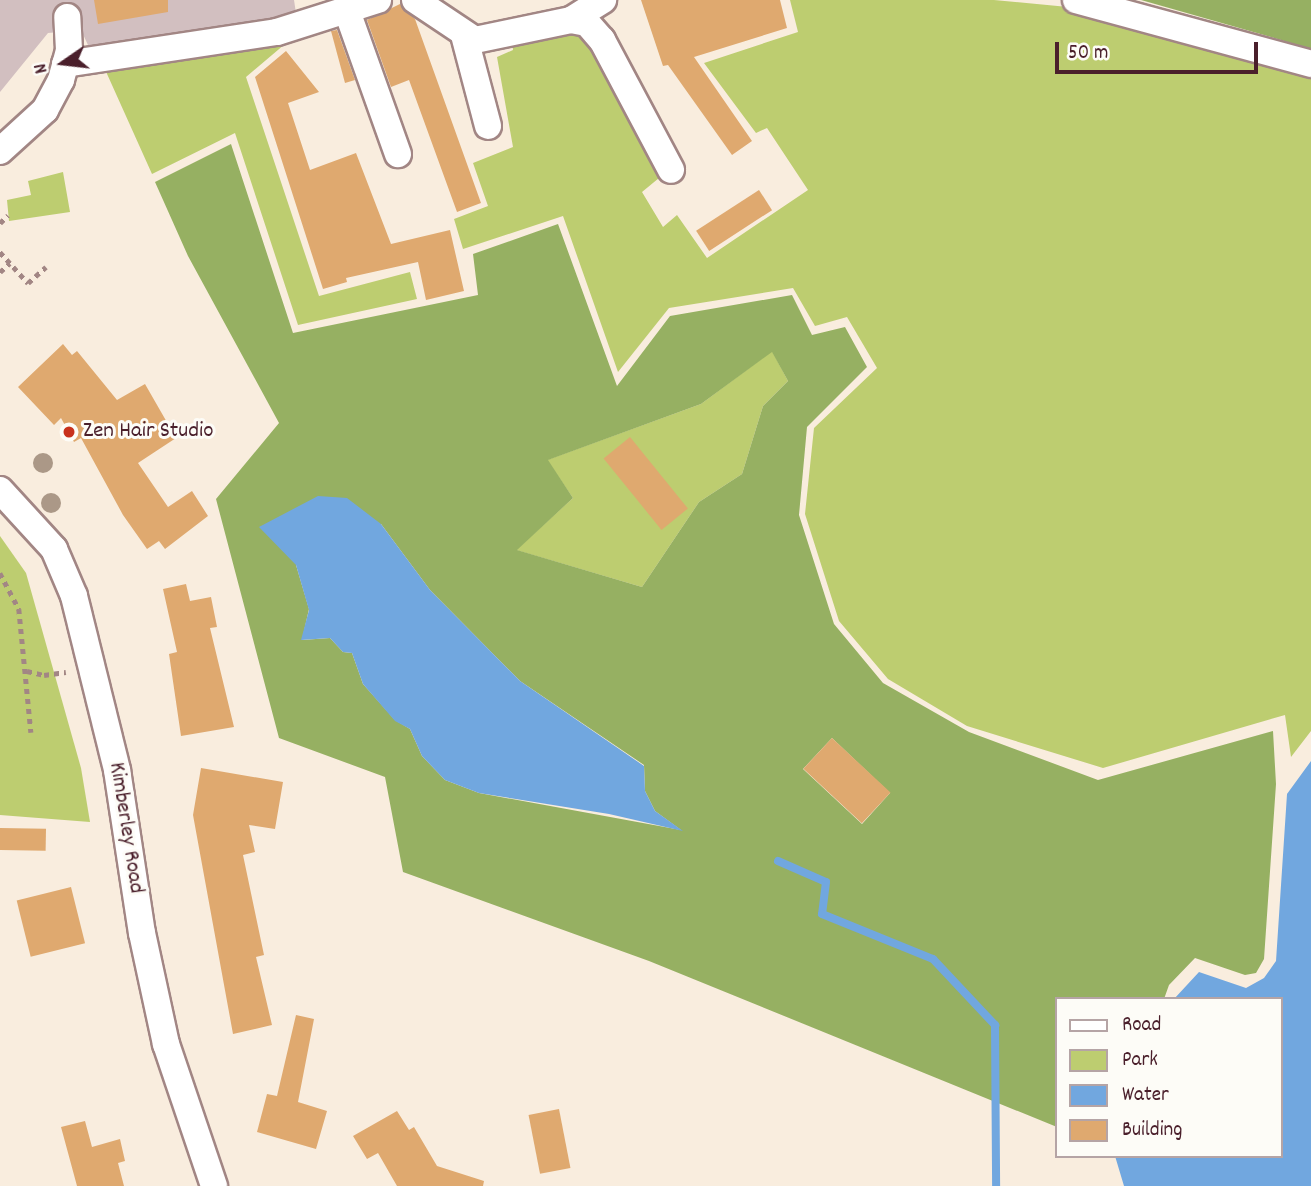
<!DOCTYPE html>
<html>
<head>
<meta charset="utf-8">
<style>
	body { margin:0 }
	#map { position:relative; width:1311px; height:1186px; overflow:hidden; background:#f9edde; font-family:Dekko,sans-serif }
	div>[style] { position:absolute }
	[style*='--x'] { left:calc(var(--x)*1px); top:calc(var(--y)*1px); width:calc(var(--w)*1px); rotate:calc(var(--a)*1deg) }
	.industrial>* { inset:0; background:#d2bfc0 }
	.green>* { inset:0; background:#bdcd70 }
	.forest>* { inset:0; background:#96b062 }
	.water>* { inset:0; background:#71a7df }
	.stream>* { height:8px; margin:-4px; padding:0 4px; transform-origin:4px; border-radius:4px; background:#71a7df }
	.building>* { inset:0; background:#dfa96f; transform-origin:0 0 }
	.path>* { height:4.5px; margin-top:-2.25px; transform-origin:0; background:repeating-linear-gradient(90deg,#a28684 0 5px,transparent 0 10px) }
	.roads { filter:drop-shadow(2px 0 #a28684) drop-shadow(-2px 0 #a28684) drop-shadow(0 2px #a28684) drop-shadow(0 -2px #a28684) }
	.minor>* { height:26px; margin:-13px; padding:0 13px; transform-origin:13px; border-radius:13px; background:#fff }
	.trees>* { width:20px; height:20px; margin:-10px; border-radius:50%; background:#ab9887 }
	.dots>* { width:19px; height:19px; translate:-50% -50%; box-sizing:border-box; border:4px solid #fdfcf7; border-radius:50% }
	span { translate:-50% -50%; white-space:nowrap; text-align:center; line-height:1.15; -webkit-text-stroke:6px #fdfcf7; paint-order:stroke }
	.poi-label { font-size:23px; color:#4a1f2b }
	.left { translate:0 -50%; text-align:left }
	.street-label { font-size:23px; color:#4a1f2b }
	.legend { position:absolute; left:1055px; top:997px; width:228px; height:161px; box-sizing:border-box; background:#fdfcf7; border:2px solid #b5a4a5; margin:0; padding:9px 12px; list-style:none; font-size:21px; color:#4a1f2b }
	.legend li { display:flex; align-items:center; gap:14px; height:35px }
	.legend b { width:35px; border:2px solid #b5a4a5 }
	.north { position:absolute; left:28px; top:28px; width:70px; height:70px; -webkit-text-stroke:5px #fdfcf7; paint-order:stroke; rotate:256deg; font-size:19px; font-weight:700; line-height:28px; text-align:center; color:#4a1f2b }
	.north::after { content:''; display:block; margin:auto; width:24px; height:32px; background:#4a1f2b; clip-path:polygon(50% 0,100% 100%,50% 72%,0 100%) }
	.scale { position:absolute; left:1055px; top:42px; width:203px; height:32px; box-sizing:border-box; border:4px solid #4a1f2b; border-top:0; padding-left:9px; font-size:21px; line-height:24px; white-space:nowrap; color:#4a1f2b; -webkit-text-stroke:5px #fdfcf7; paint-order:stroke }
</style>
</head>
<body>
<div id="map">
	<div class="industrial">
		<div style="clip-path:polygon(0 0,294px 0,297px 20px,94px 58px,81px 30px,48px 33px,0 92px)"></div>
	</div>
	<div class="green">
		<div style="clip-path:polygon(790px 0,994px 0,1068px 7px,1311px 73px,1311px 731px,1291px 757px,1285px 715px,1103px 768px,967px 726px,888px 679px,839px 621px,805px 514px,814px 428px,877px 368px,847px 317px,815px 326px,793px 288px,669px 308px,618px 372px,563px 216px,463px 249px,454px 219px,488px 206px,473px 163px,513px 147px,497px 57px,513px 50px,512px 41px,577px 31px,590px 36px,659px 170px,659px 178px,642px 192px,663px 227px,677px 215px,707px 258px,808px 190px,767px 128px,756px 133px,704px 63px,798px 32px)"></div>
		<div style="clip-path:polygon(298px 33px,246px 77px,319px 296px,410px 272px,417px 299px,298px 325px,235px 133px,152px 174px,103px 65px)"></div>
		<div style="clip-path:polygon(63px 172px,70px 212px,9px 221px,7px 200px,31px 195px,28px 181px)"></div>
		<div style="clip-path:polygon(772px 351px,788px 381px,763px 406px,742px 474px,699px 502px,642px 587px,516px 550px,573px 498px,547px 460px,701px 404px)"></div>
		<div style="clip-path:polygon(0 536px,26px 573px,81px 768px,90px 822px,0 815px)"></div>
	</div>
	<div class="forest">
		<div style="clip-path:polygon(1141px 0,1311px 0,1311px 49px,1271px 37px)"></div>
		<div style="clip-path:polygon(evenodd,231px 144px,293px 333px,478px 295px,473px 254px,558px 224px,617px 386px,670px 316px,792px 295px,812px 335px,845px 327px,867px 367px,807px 427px,799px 515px,834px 624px,883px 683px,969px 732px,1098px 780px,1273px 731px,1276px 784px,1264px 959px,1256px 973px,1245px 975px,1195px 958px,1169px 985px,1164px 999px,1057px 999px,1057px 1127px,649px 961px,403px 872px,385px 777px,279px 738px,216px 499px,279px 423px,188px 256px,155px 182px,231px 144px,772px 352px,788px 381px,763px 406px,742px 474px,699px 502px,642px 587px,517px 550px,573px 498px,548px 460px,701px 404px,772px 352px,231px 144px,381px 524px,430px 590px,520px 681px,644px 765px,645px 791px,655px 811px,681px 830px,479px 793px,445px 780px,422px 756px,410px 729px,395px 720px,363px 684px,352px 653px,343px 652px,330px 638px,302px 640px,309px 609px,296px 565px,381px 524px,231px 144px,832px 738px,890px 793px,862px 824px,803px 769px,832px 738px)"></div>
	</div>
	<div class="water">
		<div style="clip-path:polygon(318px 496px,347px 498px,381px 524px,430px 590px,520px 681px,644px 766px,645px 791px,655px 811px,683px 831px,609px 814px,479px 793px,445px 780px,422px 756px,410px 729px,395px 721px,363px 684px,352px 653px,343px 652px,330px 638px,301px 640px,309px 610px,296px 565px,259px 527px)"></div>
		<div style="clip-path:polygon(1311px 761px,1311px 1186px,1124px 1186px,1115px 1156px,1281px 1156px,1281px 999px,1174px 999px,1199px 972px,1246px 988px,1264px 978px,1276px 961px,1287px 794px)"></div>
	</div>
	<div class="stream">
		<div style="--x:778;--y:861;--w:52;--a:23.6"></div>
		<div style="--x:826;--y:882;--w:32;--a:97"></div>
		<div style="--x:822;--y:914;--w:120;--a:22.1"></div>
		<div style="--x:933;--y:959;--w:91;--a:46.8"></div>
		<div style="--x:995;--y:1025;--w:161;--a:89.6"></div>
	</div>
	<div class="building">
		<div style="clip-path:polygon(94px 0,168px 0,168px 12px,98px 24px)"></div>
		<div style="clip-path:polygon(641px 0,780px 0,787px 28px,694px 57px,752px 141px,732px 155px,668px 65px,663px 66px)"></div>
		<div style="clip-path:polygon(400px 4px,415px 19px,481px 203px,457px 212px,409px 80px,391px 87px,367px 20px)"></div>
		<div style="clip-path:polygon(337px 30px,355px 80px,345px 83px,331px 31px)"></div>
		<div style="clip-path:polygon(286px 51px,319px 92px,288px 103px,310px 170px,356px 153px,391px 244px,450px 230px,464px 291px,426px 300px,418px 262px,346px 278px,347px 282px,323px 289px,255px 77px)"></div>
		<div style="left:759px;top:190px;width:24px;height:75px;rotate:57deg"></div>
		<div style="clip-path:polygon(63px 344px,72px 355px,77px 351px,117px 400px,145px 384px,176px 438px,138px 463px,168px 507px,192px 491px,208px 516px,165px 549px,159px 541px,147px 549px,123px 515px,81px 438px,74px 442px,61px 418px,54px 425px,18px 387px)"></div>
		<div style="left:630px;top:437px;width:92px;height:34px;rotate:51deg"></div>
		<div style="clip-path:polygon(186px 584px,190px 601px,211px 597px,217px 627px,210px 628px,234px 727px,181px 736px,169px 654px,177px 652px,163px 589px)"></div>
		<div style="left:832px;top:738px;width:80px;height:42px;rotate:43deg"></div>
		<div style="clip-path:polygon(201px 768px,283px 782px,275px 829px,249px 825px,255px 852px,243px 855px,264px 955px,256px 957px,272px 1025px,233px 1034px,193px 815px)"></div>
		<div style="left:0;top:828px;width:46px;height:22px;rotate:1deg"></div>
		<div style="left:71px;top:887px;width:58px;height:56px;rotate:76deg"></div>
		<div style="clip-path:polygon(296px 1015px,314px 1019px,298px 1102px,327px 1111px,316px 1149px,257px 1132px,267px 1094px,277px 1096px)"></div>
		<div style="left:559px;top:1109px;width:60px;height:31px;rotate:79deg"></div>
		<div style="clip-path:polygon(397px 1111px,409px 1130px,414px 1127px,437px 1166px,484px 1181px,483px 1186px,397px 1186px,378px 1153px,367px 1159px,353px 1136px)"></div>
		<div style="clip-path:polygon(85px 1121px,92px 1147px,120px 1139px,125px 1161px,118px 1163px,124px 1186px,77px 1186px,61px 1127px)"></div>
	</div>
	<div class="path">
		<div style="--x:0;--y:223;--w:11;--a:-45"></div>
		<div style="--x:0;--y:252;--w:42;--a:47.9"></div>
		<div style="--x:28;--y:283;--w:24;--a:-42"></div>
		<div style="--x:0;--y:272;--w:13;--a:-42"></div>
		<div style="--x:0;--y:573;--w:41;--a:62.2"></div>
		<div style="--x:19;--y:609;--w:124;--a:84.4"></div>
		<div style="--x:27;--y:671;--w:17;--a:13"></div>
		<div style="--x:44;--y:675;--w:22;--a:-8"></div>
	</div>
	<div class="roads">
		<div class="minor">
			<div style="--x:415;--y:0;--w:72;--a:33.7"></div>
			<div style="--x:475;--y:40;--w:98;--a:-11.8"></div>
			<div style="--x:571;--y:20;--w:16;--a:11"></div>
			<div style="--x:587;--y:23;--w:23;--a:49"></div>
			<div style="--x:602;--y:40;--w:147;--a:62"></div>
			<div style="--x:1076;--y:0;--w:244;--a:15.2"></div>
			<div style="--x:347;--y:11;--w:152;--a:70.4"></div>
			<div style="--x:571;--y:20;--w:38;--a:-32"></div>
			<div style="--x:464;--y:35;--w:94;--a:75.2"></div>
			<div style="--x:65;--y:64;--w:214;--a:-8.6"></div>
			<div style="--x:277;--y:32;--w:106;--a:-17.6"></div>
			<div style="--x:0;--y:151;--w:61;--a:-42.3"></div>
			<div style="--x:45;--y:110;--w:34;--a:-62"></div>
			<div style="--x:61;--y:80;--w:31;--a:-75"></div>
			<div style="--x:69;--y:50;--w:33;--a:-93"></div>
			<div style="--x:0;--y:490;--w:80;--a:47.5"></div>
			<div style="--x:54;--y:549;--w:51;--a:66.9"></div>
			<div style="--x:74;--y:596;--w:179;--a:76.1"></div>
			<div style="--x:117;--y:770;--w:165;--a:81.3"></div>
			<div style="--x:142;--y:933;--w:114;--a:77.8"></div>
			<div style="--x:166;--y:1044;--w:150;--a:71.3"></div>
		</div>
	</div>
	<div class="trees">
		<div style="left:43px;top:463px"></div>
		<div style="left:51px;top:503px"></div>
	</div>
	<div class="dots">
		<div style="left:69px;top:432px;background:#c8321e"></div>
	</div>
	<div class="poi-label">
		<span class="left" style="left:83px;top:432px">Zen Hair Studio</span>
	</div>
	<div class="street-label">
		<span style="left:125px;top:828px;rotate:81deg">Kimberley Road</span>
	</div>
	<ul class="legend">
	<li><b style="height:9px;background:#fff"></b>Road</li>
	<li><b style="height:19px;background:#bdcd70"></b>Park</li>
	<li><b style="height:19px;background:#71a7df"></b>Water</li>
	<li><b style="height:19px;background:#dfa96f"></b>Building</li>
	</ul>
	<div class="north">N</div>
	<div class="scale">50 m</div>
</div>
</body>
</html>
